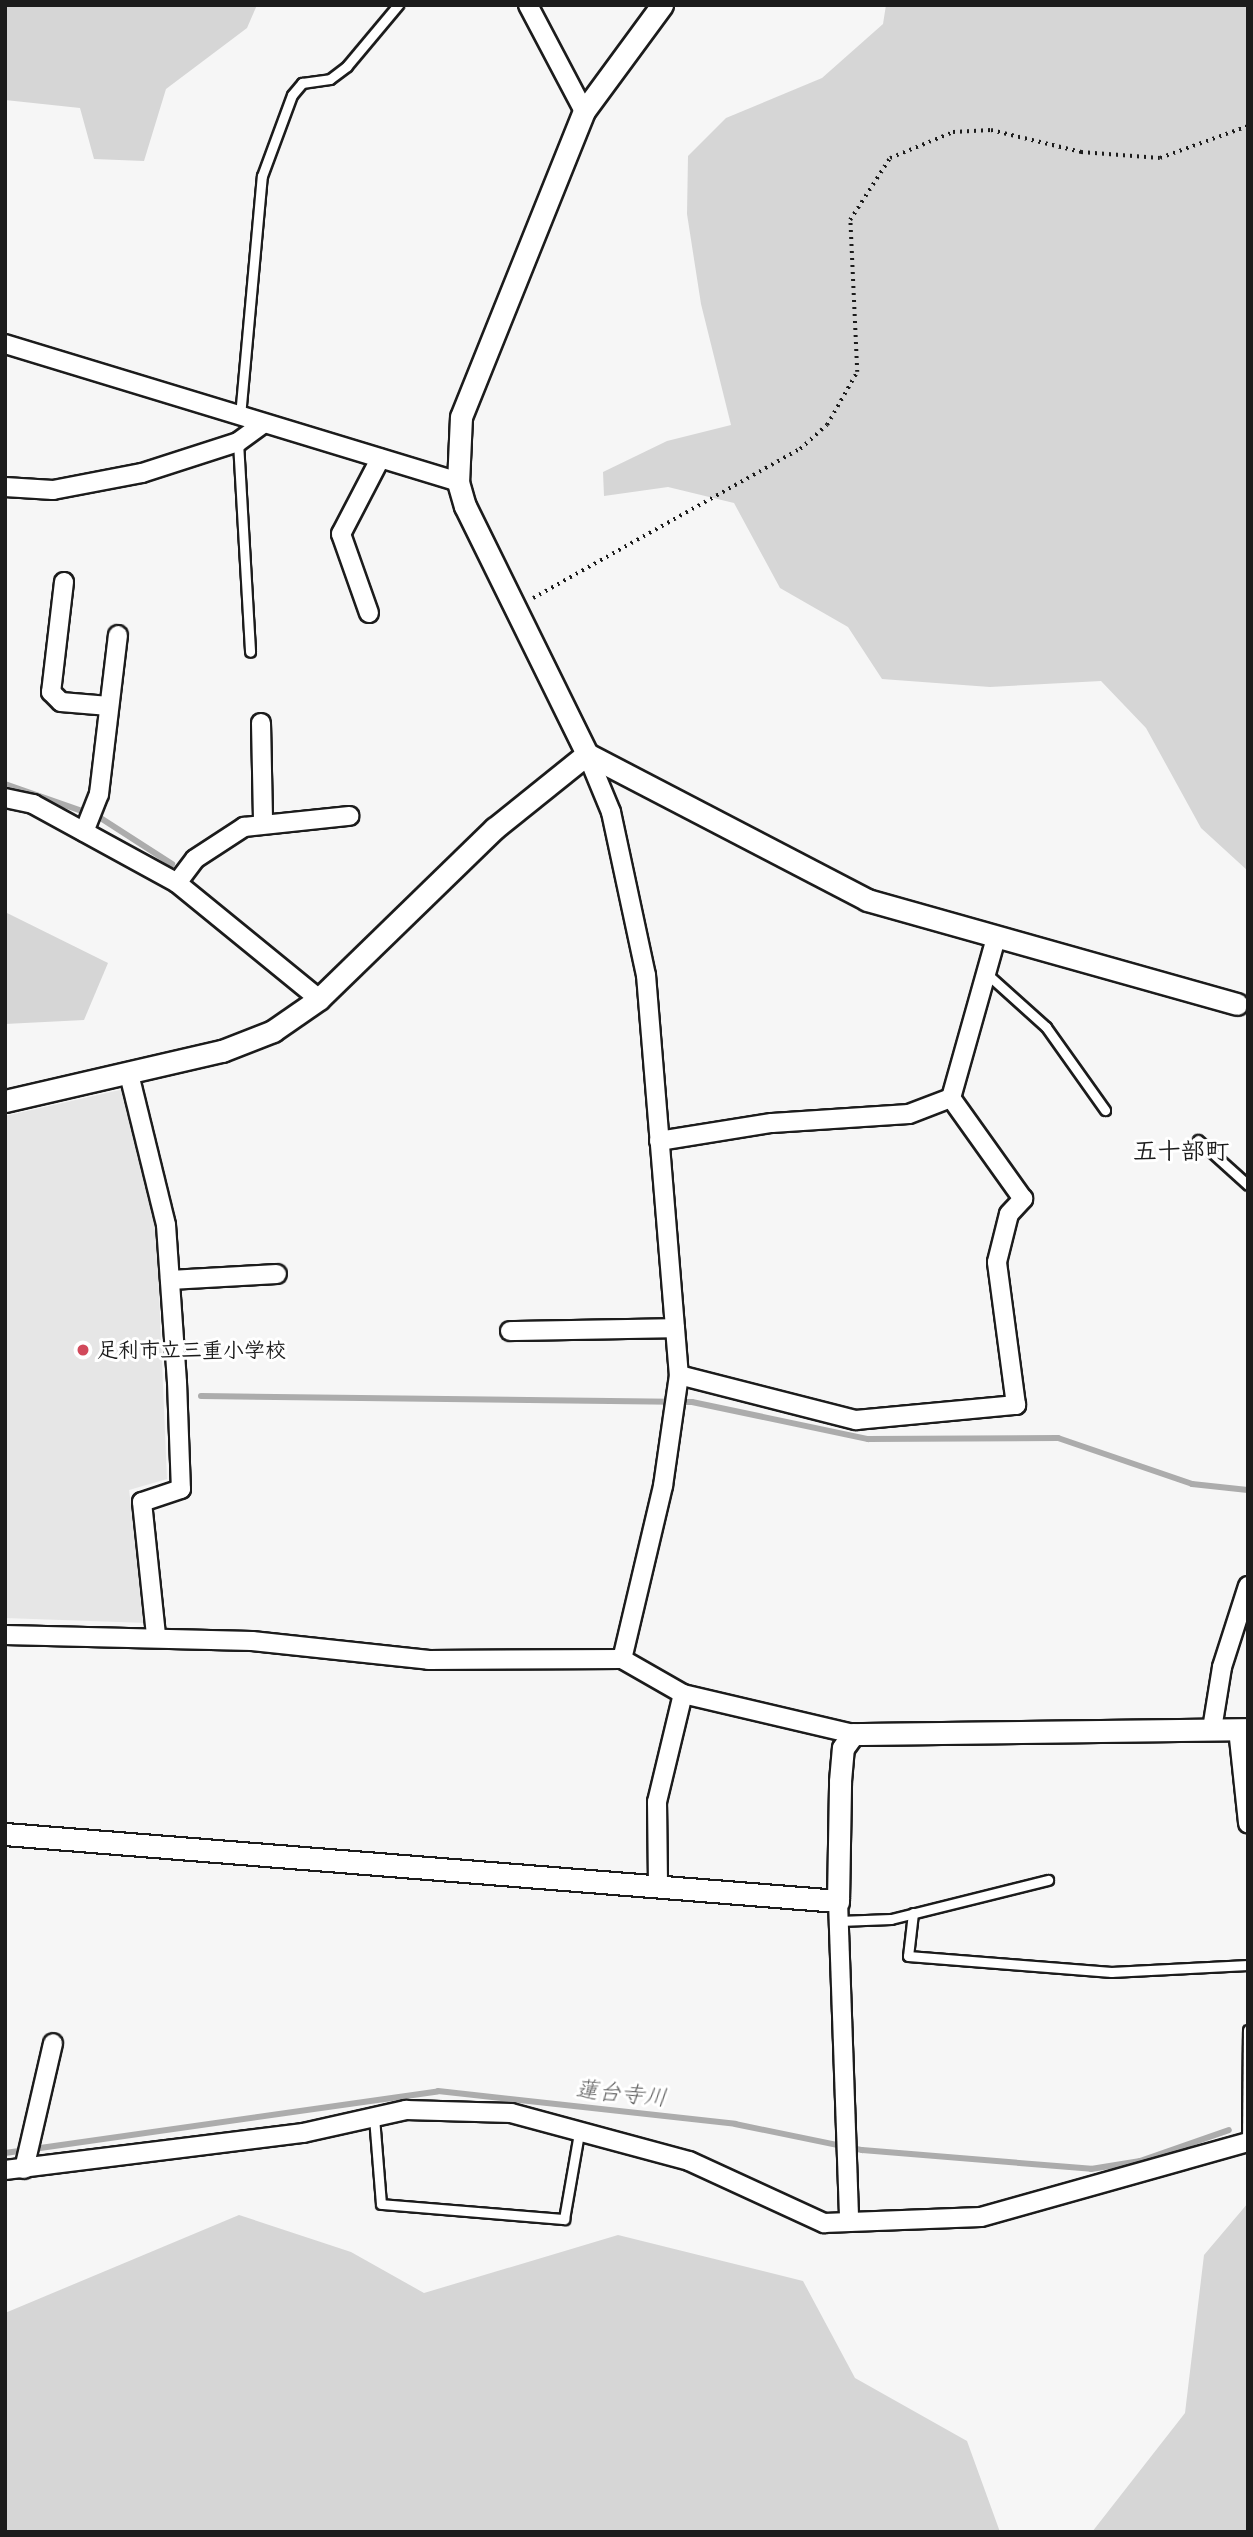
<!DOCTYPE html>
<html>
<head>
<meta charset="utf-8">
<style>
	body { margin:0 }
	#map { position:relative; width:1253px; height:2537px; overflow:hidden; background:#f6f6f6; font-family:"Comic Neue","Klee One",sans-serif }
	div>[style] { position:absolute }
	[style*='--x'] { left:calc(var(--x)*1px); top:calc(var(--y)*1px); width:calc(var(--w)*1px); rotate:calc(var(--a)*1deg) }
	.built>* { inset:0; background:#e6e6e6 }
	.green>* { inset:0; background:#d6d6d6 }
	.stream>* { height:6px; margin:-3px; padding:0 3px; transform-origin:3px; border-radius:3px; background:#acacac }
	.path>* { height:3.5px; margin-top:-1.75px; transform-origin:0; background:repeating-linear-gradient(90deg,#1c1c1c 0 2px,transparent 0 7px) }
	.roads { filter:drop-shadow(2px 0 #1c1c1c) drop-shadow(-2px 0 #1c1c1c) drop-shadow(0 2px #1c1c1c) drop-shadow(0 -2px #1c1c1c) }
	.service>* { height:9px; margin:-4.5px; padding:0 4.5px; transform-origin:4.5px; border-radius:4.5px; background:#fff }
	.minor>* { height:18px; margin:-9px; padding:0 9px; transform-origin:9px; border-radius:9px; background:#fff }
	.tertiary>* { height:21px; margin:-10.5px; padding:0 10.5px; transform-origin:10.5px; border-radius:10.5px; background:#fff }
	.dots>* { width:19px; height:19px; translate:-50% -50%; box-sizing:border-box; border:4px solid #fff; border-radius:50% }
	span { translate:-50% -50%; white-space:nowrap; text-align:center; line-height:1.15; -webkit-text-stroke:6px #fff; paint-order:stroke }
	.poi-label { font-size:21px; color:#1c1c1c; font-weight:700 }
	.left { translate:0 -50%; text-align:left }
	.water-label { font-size:23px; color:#5d5d5d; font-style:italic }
	.quarter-label { font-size:24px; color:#1c1c1c; font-weight:700 }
	.frame { position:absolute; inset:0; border:7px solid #1c1c1c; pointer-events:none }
</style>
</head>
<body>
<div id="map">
	<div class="built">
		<div style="clip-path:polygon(124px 1089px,156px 1221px,167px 1479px,129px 1490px,147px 1623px,5px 1618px,5px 1116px)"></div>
	</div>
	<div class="green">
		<div style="clip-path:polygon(5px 5px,257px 5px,247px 28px,166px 89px,144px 161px,94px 159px,80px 108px,5px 100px)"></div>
		<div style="clip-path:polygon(886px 5px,1248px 5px,1248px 871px,1201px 828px,1146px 728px,1101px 681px,990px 687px,882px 679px,848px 627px,780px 588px,734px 503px,668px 487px,604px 496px,603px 472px,667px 441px,731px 425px,701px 304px,687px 214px,688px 156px,726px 118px,822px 78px,883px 24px)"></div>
		<div style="clip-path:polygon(5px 912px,108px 963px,84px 1020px,5px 1024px)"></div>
		<div style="clip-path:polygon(1248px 2203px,1248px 2532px,1092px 2532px,1185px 2413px,1204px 2255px)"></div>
		<div style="clip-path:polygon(239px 2215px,351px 2252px,424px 2293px,618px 2235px,803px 2281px,855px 2378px,967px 2441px,1000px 2532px,5px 2532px,5px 2313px)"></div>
	</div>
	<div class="stream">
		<div style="--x:5;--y:784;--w:100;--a:19.3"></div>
		<div style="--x:99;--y:817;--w:87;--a:32.8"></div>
		<div style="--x:201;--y:1396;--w:491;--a:0.7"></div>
		<div style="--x:692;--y:1402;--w:180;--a:11.9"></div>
		<div style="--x:868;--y:1439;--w:190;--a:-0.3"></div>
		<div style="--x:1058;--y:1438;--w:142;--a:18.9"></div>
		<div style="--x:1192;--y:1484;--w:56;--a:6.1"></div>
		<div style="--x:5;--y:2153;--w:437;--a:-8.1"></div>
		<div style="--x:438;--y:2091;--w:299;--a:6.3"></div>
		<div style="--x:735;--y:2124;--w:130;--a:11.6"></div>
		<div style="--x:862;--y:2150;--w:230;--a:4.7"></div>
		<div style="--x:1091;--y:2169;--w:50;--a:-9.3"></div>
		<div style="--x:1140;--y:2161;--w:94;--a:-19.2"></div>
	</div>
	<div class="path">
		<div style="--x:533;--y:598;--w:306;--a:-29.2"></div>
		<div style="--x:800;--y:449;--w:36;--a:-42"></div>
		<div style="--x:827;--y:425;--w:61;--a:-60.5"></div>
		<div style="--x:857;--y:372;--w:152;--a:-92.6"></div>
		<div style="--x:850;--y:220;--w:74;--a:-57.2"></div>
		<div style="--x:890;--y:158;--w:68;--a:-22.4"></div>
		<div style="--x:953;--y:132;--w:38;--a:-3"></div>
		<div style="--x:991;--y:130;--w:93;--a:13.7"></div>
		<div style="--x:1081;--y:152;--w:79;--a:4.3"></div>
		<div style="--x:1160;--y:158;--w:94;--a:-20"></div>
	</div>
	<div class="roads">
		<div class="service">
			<div style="--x:240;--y:416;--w:241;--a:-84.8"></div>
			<div style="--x:262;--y:176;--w:86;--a:-69.7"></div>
			<div style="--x:292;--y:95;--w:16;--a:-50"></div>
			<div style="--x:302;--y:83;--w:28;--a:-8"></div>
			<div style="--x:330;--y:79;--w:21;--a:-37"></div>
			<div style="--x:347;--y:66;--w:80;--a:-50.1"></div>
			<div style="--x:238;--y:442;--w:210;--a:86.7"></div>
			<div style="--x:986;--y:973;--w:81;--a:42"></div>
			<div style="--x:1046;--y:1027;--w:102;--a:54.6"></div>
			<div style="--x:1198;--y:1140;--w:67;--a:42"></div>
			<div style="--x:913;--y:1913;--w:43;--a:96.6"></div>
			<div style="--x:908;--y:1956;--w:204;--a:4.5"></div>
			<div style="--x:1111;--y:1972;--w:137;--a:-2.9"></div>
			<div style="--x:839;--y:1921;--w:52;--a:-2.2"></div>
			<div style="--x:891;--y:1919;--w:162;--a:-14"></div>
			<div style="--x:374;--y:2117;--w:87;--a:85.4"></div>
			<div style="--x:381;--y:2204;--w:184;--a:4.7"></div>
			<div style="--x:564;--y:2219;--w:87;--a:-80.1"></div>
			<div style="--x:1247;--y:2142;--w:112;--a:-89.5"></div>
		</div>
		<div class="minor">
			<div style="--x:528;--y:5;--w:120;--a:62.2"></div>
			<div style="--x:5;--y:344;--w:474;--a:16.9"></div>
			<div style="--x:5;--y:487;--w:48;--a:3.6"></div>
			<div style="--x:53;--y:490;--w:91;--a:-10.8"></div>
			<div style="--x:142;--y:473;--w:101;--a:-17.9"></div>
			<div style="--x:238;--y:442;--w:31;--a:-36"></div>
			<div style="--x:64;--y:582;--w:111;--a:96.7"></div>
			<div style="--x:51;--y:692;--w:14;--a:45"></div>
			<div style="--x:61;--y:702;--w:48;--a:4.8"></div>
			<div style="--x:369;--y:613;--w:84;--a:-109.5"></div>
			<div style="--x:341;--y:534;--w:85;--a:-62.5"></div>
			<div style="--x:261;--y:723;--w:99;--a:88.8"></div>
			<div style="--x:587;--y:754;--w:63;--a:67.5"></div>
			<div style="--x:611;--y:812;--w:167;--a:77.9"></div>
			<div style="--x:646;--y:975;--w:401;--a:85.3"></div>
			<div style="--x:679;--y:1375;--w:112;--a:98.2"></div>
			<div style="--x:663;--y:1486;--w:178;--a:103.3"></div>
			<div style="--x:5;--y:798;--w:29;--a:12"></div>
			<div style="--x:33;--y:804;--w:164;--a:28.7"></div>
			<div style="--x:177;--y:883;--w:183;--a:39.2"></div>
			<div style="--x:84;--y:832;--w:41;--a:-68.5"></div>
			<div style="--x:99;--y:794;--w:160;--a:-83.2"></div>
			<div style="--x:177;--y:883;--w:30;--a:-53"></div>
			<div style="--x:195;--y:859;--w:59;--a:-33.1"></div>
			<div style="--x:244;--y:827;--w:106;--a:-6"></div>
			<div style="--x:129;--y:1074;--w:155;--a:76.2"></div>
			<div style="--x:166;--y:1225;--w:157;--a:86"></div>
			<div style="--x:177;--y:1382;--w:107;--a:87.9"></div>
			<div style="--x:181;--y:1489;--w:41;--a:161.6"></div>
			<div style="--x:142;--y:1502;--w:135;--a:84"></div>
			<div style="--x:951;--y:1098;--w:166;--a:-74.3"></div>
			<div style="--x:659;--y:1141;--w:114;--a:-9.1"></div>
			<div style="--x:772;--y:1123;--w:137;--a:-3.8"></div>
			<div style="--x:909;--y:1114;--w:45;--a:-20.9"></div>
			<div style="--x:170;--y:1280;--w:107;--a:-3.2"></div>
			<div style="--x:510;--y:1331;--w:165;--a:-1"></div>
			<div style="--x:679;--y:1375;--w:183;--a:14.3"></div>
			<div style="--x:856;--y:1420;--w:161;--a:-5.4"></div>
			<div style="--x:1016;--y:1405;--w:144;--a:-97.6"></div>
			<div style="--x:997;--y:1262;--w:49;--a:-76"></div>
			<div style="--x:1009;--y:1214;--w:21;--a:-47"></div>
			<div style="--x:1023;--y:1199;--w:124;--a:-125.5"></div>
			<div style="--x:5;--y:1635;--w:247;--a:1.4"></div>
			<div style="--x:252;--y:1641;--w:178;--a:6.1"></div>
			<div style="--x:429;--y:1660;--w:193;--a:-0.3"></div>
			<div style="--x:622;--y:1659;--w:70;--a:29.8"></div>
			<div style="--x:683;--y:1694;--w:175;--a:13.2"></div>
			<div style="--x:1212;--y:1729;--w:63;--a:-80.8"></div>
			<div style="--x:1222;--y:1667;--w:85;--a:-72.2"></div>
			<div style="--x:1238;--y:1729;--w:95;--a:83.9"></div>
			<div style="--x:658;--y:1883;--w:81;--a:-90.7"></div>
			<div style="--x:657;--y:1802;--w:111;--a:-76.5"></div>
			<div style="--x:838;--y:1901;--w:321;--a:88"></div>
			<div style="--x:24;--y:2169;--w:129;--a:-77"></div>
			<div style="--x:5;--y:2170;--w:300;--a:-7.1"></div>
			<div style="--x:303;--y:2133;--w:106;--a:-12.6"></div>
			<div style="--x:406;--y:2110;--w:105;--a:1.6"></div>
			<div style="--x:511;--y:2113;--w:184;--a:15.1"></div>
			<div style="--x:689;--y:2161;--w:149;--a:24.7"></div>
			<div style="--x:824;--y:2223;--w:157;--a:-2.2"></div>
			<div style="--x:981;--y:2217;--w:277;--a:-15.7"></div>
		</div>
		<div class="tertiary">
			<div style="--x:662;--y:5;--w:132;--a:126.3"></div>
			<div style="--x:584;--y:111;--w:330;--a:111.9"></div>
			<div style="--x:461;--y:417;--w:65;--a:92.6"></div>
			<div style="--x:458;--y:482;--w:25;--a:74"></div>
			<div style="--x:465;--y:506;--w:276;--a:63.8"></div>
			<div style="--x:587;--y:754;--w:316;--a:27.5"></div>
			<div style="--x:867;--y:900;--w:384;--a:15.7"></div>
			<div style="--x:5;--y:1101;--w:223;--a:-13"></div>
			<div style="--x:222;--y:1051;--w:55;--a:-21.4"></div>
			<div style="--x:273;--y:1031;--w:56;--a:-34.8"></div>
			<div style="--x:319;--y:999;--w:245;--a:-44.2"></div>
			<div style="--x:495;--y:828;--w:118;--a:-38.8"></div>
			<div style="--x:5;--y:1834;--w:836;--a:4.6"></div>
			<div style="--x:838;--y:1901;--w:120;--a:-89"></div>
			<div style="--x:840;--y:1781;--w:33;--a:-85"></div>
			<div style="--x:843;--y:1748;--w:17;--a:-54"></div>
			<div style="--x:853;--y:1734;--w:395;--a:-0.7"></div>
		</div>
	</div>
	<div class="dots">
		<div style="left:83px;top:1350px;background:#d1495b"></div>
	</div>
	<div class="poi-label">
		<span class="left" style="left:97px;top:1350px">足利市立三重小学校</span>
	</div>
	<div class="water-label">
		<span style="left:621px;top:2094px;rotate:6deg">蓮台寺川</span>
	</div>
	<div class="quarter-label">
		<span style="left:1181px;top:1152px">五十部町</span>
	</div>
	<div class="frame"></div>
</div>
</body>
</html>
